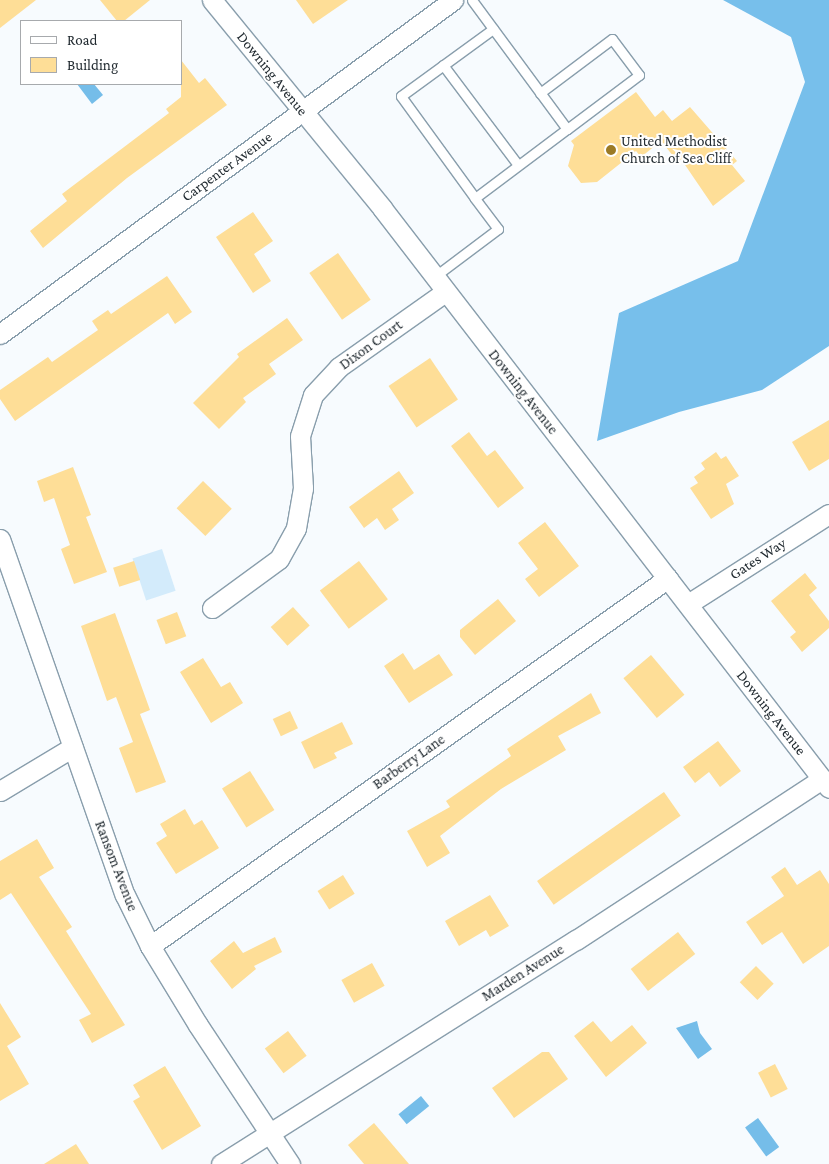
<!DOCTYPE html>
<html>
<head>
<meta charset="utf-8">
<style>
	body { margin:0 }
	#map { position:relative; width:829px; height:1164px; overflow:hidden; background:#f7fbfe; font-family:"Crimson Pro",serif }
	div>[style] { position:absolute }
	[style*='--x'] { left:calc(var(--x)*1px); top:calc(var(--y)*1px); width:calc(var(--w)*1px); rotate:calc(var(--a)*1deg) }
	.green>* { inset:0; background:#d3ebfb; transform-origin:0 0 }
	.forest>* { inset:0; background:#77bfeb }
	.water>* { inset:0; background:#75bde9; transform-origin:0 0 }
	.building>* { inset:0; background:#fede97; transform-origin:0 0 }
	.roads { filter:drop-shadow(1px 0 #899eac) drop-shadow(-1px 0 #899eac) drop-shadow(0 1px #899eac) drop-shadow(0 -1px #899eac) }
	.service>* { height:9px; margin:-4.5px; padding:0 4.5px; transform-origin:4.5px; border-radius:4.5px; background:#fff }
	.minor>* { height:19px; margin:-9.5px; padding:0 9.5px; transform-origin:9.5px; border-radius:9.5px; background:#fff }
	.dots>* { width:14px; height:14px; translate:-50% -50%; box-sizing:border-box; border:2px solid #fff; border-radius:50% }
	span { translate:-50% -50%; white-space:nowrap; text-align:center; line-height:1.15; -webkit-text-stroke:4px #fff; paint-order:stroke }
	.street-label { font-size:15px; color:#222b31 }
	.poi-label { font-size:15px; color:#222b31 }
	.left { translate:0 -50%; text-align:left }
	.legend { position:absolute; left:20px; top:20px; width:162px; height:65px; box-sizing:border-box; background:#fff; border:1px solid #a7aaad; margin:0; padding:6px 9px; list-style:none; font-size:15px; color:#222b31 }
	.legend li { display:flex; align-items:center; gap:10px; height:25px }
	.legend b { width:25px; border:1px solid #a7aaad }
</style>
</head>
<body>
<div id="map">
	<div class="green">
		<div style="left:162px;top:549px;width:44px;height:31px;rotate:72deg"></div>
	</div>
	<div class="forest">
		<div style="clip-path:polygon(723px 0,829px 0,829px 346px,762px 390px,679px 412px,597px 441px,619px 313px,738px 261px,805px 82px,791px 37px)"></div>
	</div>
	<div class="water">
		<div style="clip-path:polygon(77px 84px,94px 84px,103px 95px,92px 104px)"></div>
		<div style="clip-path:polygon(697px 1021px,700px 1033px,712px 1049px,698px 1059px,676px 1028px)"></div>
		<div style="left:421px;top:1096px;width:13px;height:29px;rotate:51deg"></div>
		<div style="left:758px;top:1118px;width:36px;height:16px;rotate:54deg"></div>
	</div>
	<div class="building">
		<div style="clip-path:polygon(0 0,36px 0,0 28px)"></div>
		<div style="clip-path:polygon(100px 0,150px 0,124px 21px,117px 21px)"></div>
		<div style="clip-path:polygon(296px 0,348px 0,313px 24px)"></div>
		<div style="clip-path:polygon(181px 60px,199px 83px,205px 78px,227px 105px,127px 178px,43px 248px,30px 231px,67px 201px,62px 194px,169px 113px,166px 109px,181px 97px)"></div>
		<div style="clip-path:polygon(636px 92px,655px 117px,663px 110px,672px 121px,690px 107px,737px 161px,732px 165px,745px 181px,713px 206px,681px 159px,678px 162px,661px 141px,641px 157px,636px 151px,597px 182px,581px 183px,568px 166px,574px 145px,571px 141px)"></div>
		<div style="clip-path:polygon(253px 212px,273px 241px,254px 254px,271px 281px,253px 293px,216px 237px)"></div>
		<div style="left:338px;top:253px;width:57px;height:35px;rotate:55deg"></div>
		<div style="clip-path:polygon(167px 276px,192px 312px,175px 324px,168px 313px,15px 421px,0 399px,0 390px,48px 357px,52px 362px,98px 330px,92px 321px,108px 310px,111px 314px)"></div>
		<div style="clip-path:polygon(287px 318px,303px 340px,269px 364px,276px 374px,243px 398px,246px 402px,219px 429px,193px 403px,239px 357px,237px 354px)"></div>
		<div style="left:430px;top:358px;width:50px;height:50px;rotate:56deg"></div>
		<div style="clip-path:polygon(829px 420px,829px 459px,809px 471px,792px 442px)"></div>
		<div style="clip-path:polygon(469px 432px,487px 456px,495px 450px,524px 488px,498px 508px,451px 446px)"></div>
		<div style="clip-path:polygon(716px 452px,721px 459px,726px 456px,739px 476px,726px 484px,734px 504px,711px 519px,690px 488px,698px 483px,694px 477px,705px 469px,701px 463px)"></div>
		<div style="clip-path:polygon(73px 467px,91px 515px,86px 517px,107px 572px,74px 584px,61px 549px,70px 545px,54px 498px,44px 502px,37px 481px)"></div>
		<div style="clip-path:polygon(399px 471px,414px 493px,392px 509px,399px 520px,385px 530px,377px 518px,364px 528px,349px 507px)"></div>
		<div style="left:203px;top:481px;width:40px;height:38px;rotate:44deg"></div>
		<div style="clip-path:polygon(545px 522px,579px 566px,539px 597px,525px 579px,538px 569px,518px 543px)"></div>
		<div style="left:134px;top:561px;width:20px;height:22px;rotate:72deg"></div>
		<div style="left:359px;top:561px;width:48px;height:49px;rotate:53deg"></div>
		<div style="clip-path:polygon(805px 573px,817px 588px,809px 595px,829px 621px,829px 628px,802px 652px,790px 637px,796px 632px,771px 601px)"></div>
		<div style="clip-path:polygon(498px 599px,516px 621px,475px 655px,460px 637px,460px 630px)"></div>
		<div style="left:293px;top:607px;width:25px;height:30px;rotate:48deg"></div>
		<div style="left:177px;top:612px;width:26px;height:22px;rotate:69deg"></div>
		<div style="clip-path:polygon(115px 613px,150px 710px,140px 714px,166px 782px,136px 793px,119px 748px,133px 742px,116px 697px,107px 701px,81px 626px)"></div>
		<div style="clip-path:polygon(403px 653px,414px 670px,439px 654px,453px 675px,409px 703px,384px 666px)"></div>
		<div style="left:651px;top:655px;width:52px;height:36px;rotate:50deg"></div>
		<div style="clip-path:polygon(203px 658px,221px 687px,230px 682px,243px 703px,211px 723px,180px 672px)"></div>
		<div style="clip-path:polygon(591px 693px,601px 713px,558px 736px,566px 750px,501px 789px,440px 836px,450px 853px,427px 867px,407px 831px,450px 807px,446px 801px,511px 756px,507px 749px)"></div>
		<div style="left:290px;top:711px;width:19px;height:19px;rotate:65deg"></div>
		<div style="clip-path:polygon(342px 722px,353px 744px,334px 753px,337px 758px,314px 769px,301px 742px)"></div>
		<div style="clip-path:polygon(718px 741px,741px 771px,720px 787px,709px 772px,695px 783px,683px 767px)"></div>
		<div style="left:250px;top:771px;width:46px;height:33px;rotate:58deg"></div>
		<div style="left:664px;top:792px;width:29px;height:155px;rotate:55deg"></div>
		<div style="clip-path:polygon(185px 809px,194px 825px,202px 820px,219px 848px,176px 874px,156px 843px,167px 836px,160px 824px)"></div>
		<div style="clip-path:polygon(37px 839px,54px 868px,39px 877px,72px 927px,66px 931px,125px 1025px,92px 1043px,79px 1020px,91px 1014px,11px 893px,0 900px,0 861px)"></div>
		<div style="clip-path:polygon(785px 867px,797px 885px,820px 870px,829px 884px,829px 946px,803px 964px,782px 932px,762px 945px,746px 922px,784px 896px,771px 877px)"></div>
		<div style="left:343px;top:875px;width:22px;height:30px;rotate:58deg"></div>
		<div style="clip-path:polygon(490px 895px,509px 926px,490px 937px,486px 930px,459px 946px,445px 921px)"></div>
		<div style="left:678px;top:932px;width:28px;height:60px;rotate:52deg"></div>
		<div style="clip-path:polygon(275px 937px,282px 952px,254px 966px,256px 969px,232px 989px,210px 961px,234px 941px,243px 953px)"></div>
		<div style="left:372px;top:963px;width:26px;height:35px;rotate:61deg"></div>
		<div style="left:756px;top:966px;width:25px;height:23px;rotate:45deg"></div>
		<div style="clip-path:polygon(0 1003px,21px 1037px,7px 1046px,29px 1084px,0 1101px)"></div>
		<div style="clip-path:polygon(593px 1021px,611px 1042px,632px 1025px,647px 1043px,606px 1077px,574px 1036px)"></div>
		<div style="left:288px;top:1031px;width:31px;height:29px;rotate:53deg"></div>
		<div style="clip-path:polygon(542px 1052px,549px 1052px,568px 1079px,514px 1118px,492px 1088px)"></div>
		<div style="left:775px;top:1064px;width:28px;height:19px;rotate:63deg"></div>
		<div style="clip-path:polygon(165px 1066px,201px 1126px,162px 1150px,133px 1101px,140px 1097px,133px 1085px)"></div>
		<div style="clip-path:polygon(374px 1123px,409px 1164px,364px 1164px,348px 1145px)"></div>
		<div style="clip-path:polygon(76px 1144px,89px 1164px,44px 1164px)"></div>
	</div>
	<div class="roads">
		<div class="service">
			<div style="--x:443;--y:65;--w:125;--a:53.1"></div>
			<div style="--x:540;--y:93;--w:90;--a:-36.9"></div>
			<div style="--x:612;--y:39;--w:45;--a:53.1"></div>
			<div style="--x:639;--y:75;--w:90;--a:143.1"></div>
			<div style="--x:475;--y:198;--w:126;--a:-126"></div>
			<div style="--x:401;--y:96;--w:114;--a:-36.1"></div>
			<div style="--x:434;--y:277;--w:80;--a:-36.9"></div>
			<div style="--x:498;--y:229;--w:39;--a:-127"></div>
			<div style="--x:475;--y:198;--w:115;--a:-36.9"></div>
			<div style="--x:567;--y:129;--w:160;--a:-126.4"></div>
		</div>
		<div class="minor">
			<div style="--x:212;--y:0;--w:269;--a:50.7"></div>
			<div style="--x:382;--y:208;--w:732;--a:52.38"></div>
			<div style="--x:0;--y:334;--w:563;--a:-36.4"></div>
			<div style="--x:0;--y:539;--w:377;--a:70.7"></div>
			<div style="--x:125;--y:895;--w:57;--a:63.9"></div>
			<div style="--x:150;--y:946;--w:92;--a:58.7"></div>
			<div style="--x:198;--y:1025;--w:167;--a:56.5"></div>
			<div style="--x:688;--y:604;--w:167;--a:-32.6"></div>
			<div style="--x:212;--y:608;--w:83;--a:-36.2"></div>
			<div style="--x:279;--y:559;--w:35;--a:-61"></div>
			<div style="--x:296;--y:528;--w:41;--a:-80.1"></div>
			<div style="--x:303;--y:488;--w:52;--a:-93.3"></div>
			<div style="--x:300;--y:436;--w:43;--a:-72.4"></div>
			<div style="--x:313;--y:395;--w:38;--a:-47"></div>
			<div style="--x:339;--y:367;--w:130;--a:-35.3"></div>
			<div style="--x:0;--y:791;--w:85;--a:-31.1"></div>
			<div style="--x:150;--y:946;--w:635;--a:-35.39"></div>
			<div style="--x:221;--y:1164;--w:420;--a:-32.3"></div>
			<div style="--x:576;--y:940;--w:294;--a:-33.2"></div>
		</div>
	</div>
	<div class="dots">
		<div style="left:611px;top:150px;background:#9b7a25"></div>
	</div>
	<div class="street-label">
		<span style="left:272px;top:74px;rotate:51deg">Downing Avenue</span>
		<span style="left:227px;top:167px;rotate:-36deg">Carpenter Avenue</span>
		<span style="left:371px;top:345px;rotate:-36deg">Dixon Court</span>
		<span style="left:523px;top:392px;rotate:52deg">Downing Avenue</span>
		<span style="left:758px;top:559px;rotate:-33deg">Gates Way</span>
		<span style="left:771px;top:713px;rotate:52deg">Downing Avenue</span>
		<span style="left:409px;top:762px;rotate:-35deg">Barberry Lane</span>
		<span style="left:116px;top:866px;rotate:69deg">Ransom Avenue</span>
		<span style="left:523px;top:973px;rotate:-32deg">Marden Avenue</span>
	</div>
	<div class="poi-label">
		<span class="left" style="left:621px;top:150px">United Methodist<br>Church of Sea Cliff</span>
	</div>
	<ul class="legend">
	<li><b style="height:6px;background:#fff"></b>Road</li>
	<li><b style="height:14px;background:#fede97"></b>Building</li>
	</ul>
</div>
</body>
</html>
